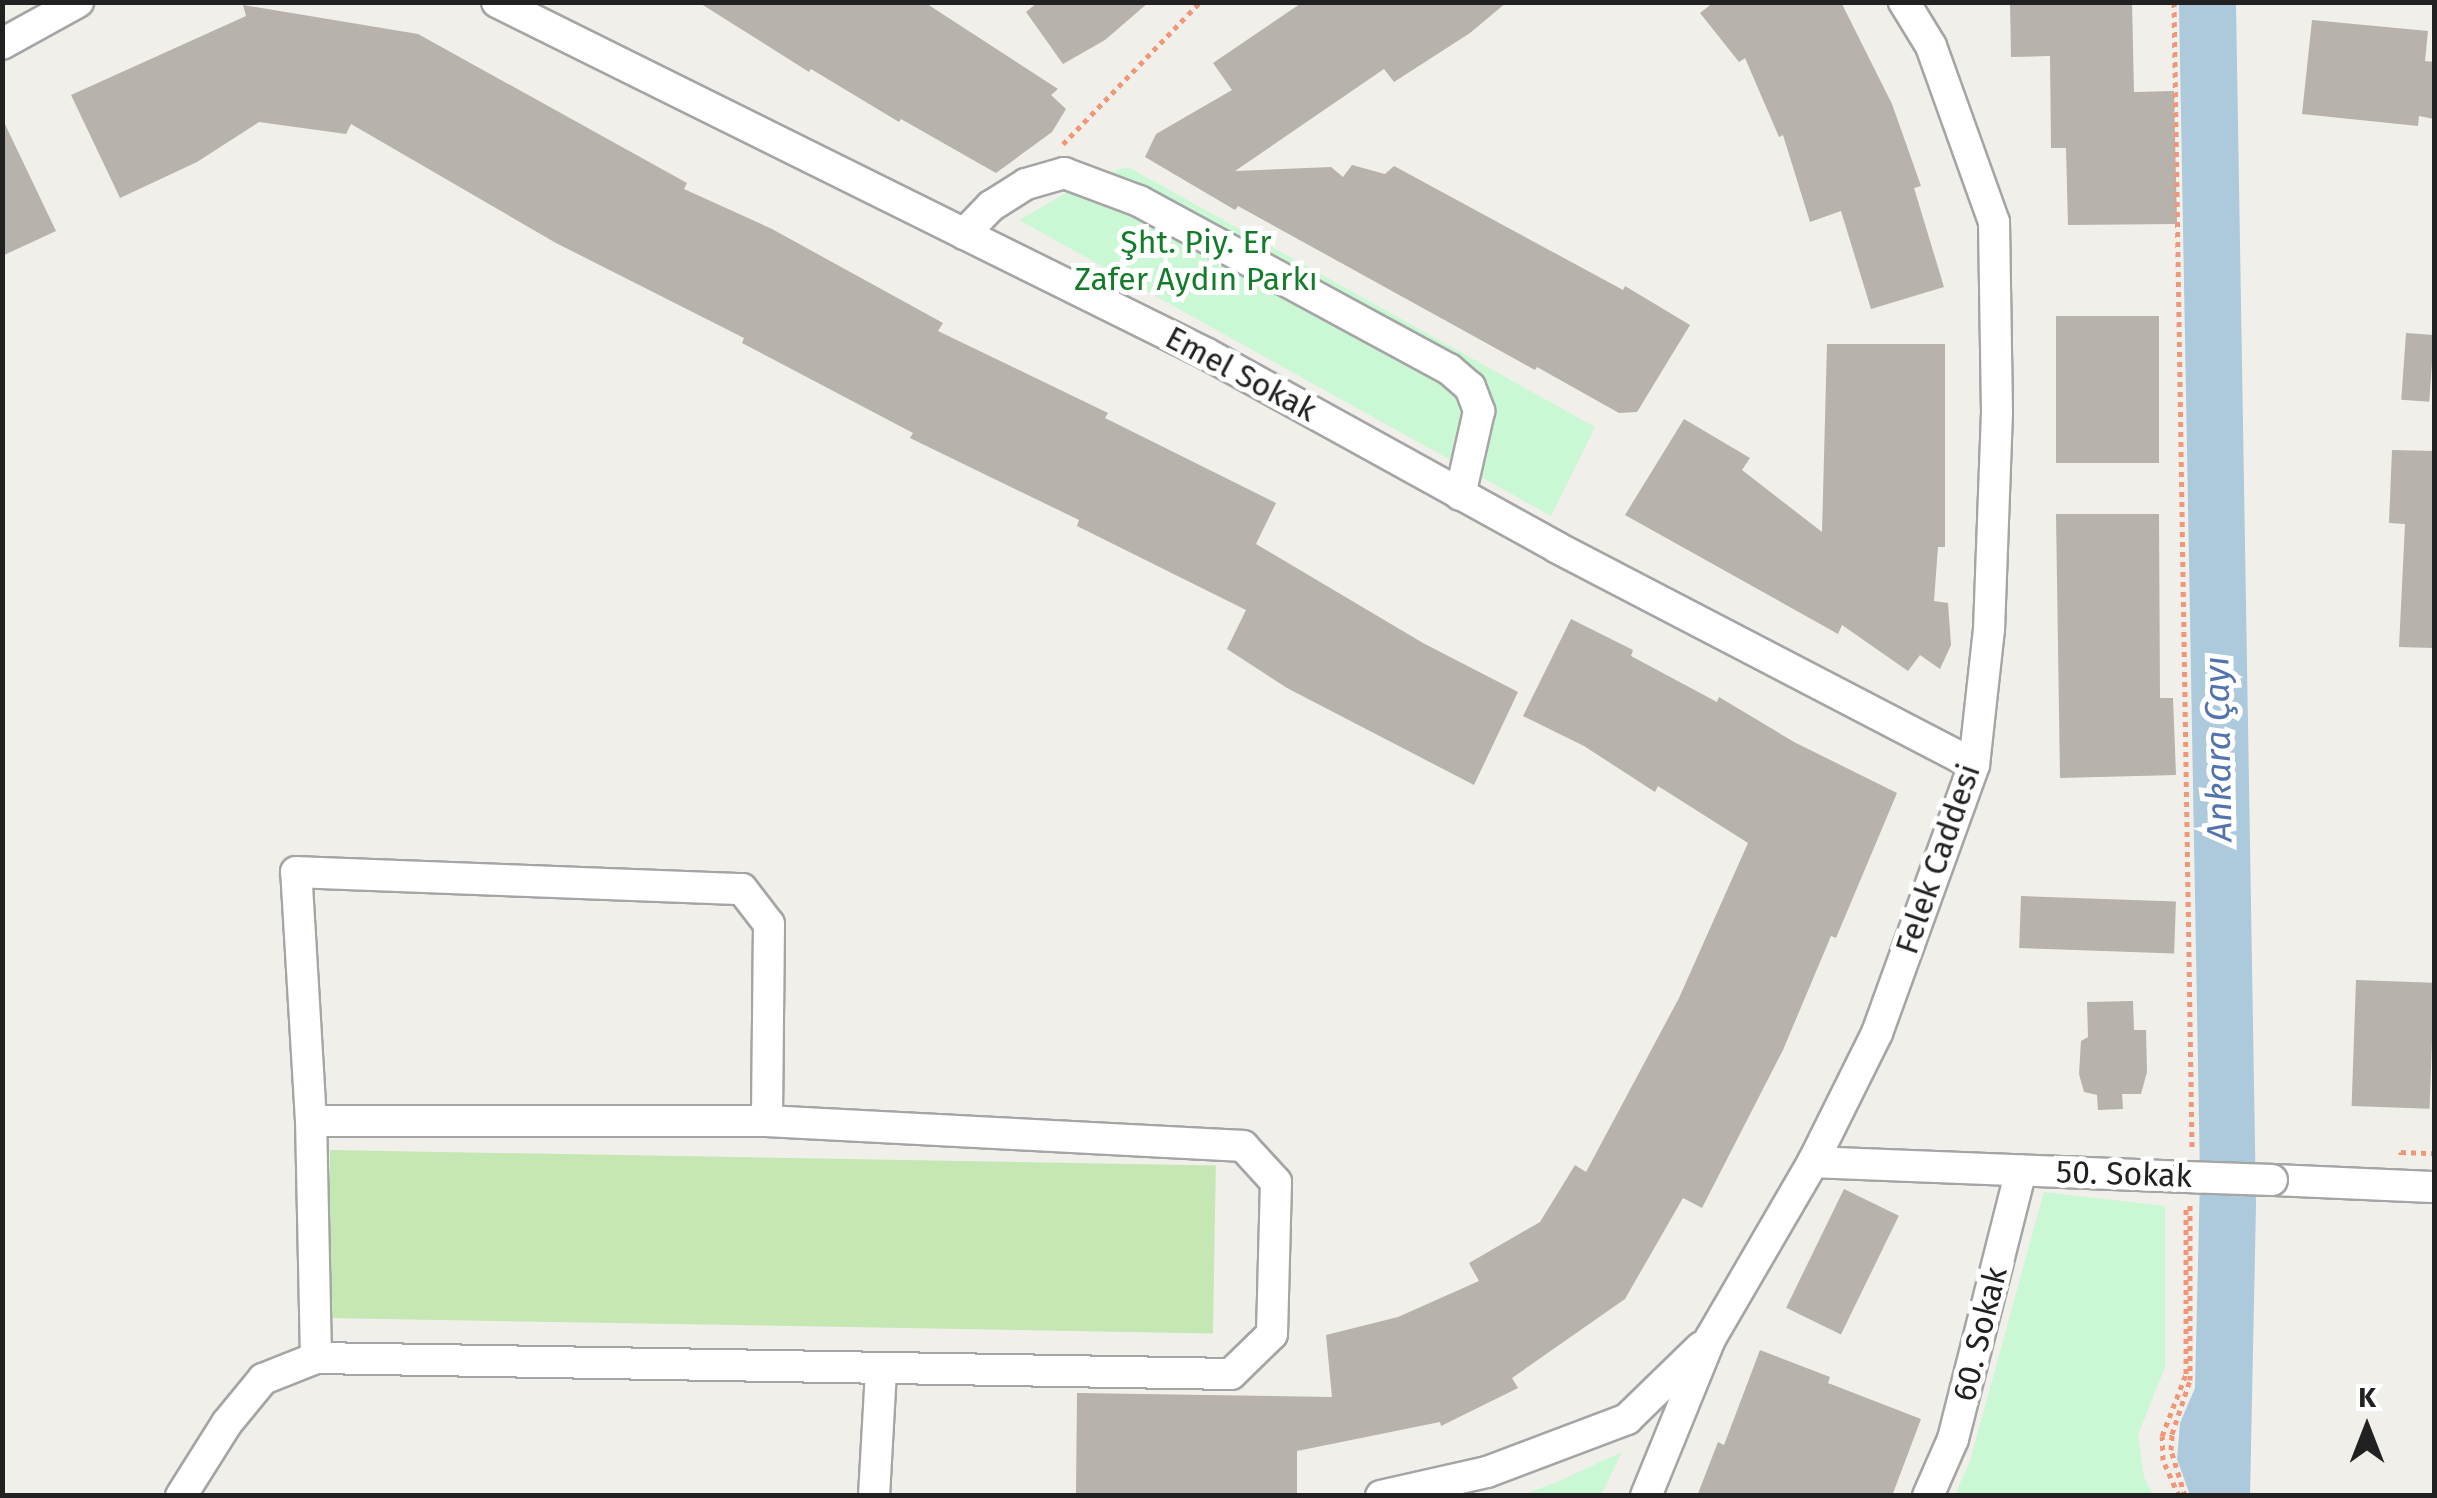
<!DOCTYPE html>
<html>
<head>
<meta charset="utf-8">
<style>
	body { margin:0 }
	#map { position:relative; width:2437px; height:1498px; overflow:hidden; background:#f1efe9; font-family:"Fira Sans",sans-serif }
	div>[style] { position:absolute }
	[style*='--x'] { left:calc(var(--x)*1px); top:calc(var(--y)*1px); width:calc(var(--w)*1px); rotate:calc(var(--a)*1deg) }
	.grass>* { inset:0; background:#c5e7b3; transform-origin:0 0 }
	.park>* { inset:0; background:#caf7d4 }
	.water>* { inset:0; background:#accadc }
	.building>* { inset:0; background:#b7b2ab; transform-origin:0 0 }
	.path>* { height:5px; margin-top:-2.5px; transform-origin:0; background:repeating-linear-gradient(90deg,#f29679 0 5px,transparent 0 10px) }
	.roads { filter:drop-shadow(2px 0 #a5a5a5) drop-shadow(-2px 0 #a5a5a5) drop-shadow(0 2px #a5a5a5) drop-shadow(0 -2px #a5a5a5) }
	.minor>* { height:30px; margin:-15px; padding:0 15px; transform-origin:15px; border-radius:15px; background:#fff }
	.bridges { filter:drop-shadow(2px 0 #a5a5a5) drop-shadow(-2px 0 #a5a5a5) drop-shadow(0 2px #a5a5a5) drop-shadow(0 -2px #a5a5a5) }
	.minor-bridge>* { height:30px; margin:-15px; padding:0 15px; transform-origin:15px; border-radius:15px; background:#fff }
	span { translate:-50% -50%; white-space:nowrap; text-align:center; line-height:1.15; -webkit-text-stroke:10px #fff; paint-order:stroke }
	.park-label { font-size:32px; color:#137c2a }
	.street-label { font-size:32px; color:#212121 }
	.water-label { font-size:35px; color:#5273ad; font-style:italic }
	.frame { position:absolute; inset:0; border:5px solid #212121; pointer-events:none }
	.north { position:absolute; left:2317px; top:1378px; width:100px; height:100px; -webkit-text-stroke:8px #fff; paint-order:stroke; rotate:0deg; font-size:28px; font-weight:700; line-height:40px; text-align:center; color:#212121 }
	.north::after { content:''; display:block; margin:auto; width:35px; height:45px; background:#212121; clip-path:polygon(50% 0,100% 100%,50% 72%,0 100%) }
</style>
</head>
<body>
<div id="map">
	<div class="grass">
		<div style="left:330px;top:1150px;width:886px;height:168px;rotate:1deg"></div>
	</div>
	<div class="park">
		<div style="clip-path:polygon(1128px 167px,1595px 427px,1551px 516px,1019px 220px,1094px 177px)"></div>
		<div style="clip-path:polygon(2044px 1192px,2165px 1206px,2165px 1367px,2138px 1435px,2144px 1477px,2153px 1495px,1955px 1495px,1970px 1461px)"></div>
		<div style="clip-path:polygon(1622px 1452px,1601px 1495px,1521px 1495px,1557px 1482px)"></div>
	</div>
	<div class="water">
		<div style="clip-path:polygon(2179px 3px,2236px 3px,2256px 1205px,2250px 1496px,2190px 1495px,2177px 1459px,2180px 1423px,2195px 1388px,2200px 1177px)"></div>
	</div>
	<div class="building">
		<div style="clip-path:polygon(698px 2px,924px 2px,1058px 89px,1051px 95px,1066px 109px,1052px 132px,996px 173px,901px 119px,899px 122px,811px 69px,809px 72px)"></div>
		<div style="clip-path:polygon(1038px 2px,1149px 2px,1105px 40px,1063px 64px,1026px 12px)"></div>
		<div style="clip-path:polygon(1303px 2px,1507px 2px,1470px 33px,1394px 82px,1384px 69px,1235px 171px,1331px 167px,1343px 177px,1352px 165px,1385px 174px,1394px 166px,1623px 290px,1625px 286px,1690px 325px,1637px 412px,1619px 413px,1537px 367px,1535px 370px,1238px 206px,1235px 210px,1145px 157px,1156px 134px,1232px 90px,1213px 63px)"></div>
		<div style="clip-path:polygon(1714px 2px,1841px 2px,1892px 104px,1921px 186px,1914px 188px,1944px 287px,1871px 309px,1841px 211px,1810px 222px,1783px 135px,1779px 137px,1745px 58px,1739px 62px,1700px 13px)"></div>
		<div style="clip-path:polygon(2010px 2px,2132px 2px,2134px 92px,2174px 91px,2177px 224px,2068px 225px,2066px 148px,2051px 148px,2050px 56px,2011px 57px)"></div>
		<div style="clip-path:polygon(243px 5px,418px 34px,687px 183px,684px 189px,772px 229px,943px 323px,938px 331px,1108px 413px,1105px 418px,1276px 503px,1256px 544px,1423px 643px,1518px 692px,1474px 785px,1287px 688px,1227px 649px,1246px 610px,1077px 526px,1079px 520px,910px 438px,913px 433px,742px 343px,744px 338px,556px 243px,351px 124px,346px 134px,259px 122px,197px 162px,120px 198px,71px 95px,246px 16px)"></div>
		<div style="clip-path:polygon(2312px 20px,2428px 31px,2425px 61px,2434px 62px,2434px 119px,2419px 116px,2418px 126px,2302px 114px)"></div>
		<div style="clip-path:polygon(2px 118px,56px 231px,2px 256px)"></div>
		<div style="left:2159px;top:316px;width:147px;height:103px;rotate:90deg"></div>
		<div style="left:2406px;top:333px;width:28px;height:67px;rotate:4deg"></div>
		<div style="clip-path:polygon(1827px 344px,1945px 344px,1945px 547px,1938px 547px,1934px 601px,1948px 603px,1951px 645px,1940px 669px,1920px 655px,1908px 671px,1842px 625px,1838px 634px,1625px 515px,1684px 419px,1750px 458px,1742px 470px,1822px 532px)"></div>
		<div style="clip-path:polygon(2392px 450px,2434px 451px,2434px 648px,2399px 647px,2405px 524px,2389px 523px)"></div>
		<div style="clip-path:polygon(2056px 514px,2159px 514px,2160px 698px,2173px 698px,2176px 775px,2060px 778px)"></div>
		<div style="clip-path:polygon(1571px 619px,1633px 650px,1631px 656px,1717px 702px,1719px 697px,1794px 742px,1897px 793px,1836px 938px,1831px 936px,1783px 1050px,1702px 1208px,1683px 1198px,1625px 1299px,1512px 1378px,1518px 1388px,1441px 1426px,1440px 1422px,1297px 1451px,1297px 1496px,1076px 1493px,1077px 1393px,1332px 1397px,1326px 1335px,1398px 1317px,1479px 1281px,1469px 1263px,1540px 1222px,1575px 1165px,1586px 1172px,1679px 998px,1748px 843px,1658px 786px,1655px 792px,1584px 746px,1523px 716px)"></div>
		<div style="left:2021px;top:896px;width:155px;height:52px;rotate:2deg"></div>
		<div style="left:2356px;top:980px;width:78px;height:126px;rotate:2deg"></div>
		<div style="clip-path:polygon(2133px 1001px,2134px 1030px,2146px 1030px,2147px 1072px,2141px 1094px,2122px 1094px,2123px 1109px,2098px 1110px,2097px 1095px,2084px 1092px,2079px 1074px,2081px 1041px,2088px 1037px,2087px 1002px)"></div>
		<div style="left:1844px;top:1189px;width:61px;height:132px;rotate:26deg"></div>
		<div style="clip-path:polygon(1760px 1350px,1830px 1377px,1828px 1383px,1921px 1419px,1892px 1496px,1697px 1496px,1718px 1442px,1724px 1445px)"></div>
	</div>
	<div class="path">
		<div style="--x:2174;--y:2;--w:1149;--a:89.1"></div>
		<div style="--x:1063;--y:144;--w:197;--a:-46"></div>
		<div style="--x:2401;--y:1155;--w:3;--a:-90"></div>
		<div style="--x:2401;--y:1152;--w:33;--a:2"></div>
		<div style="--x:2179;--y:1496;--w:39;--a:-114"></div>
		<div style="--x:2163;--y:1460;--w:24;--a:-92"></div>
		<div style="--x:2162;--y:1436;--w:66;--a:-68.8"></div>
		<div style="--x:2186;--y:1374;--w:168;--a:-90"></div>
		<div style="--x:2185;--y:1496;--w:48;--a:-106.9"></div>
		<div style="--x:2171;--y:1450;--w:16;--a:-86"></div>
		<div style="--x:2172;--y:1434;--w:57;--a:-71.6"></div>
		<div style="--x:2190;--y:1380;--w:176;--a:-90"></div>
	</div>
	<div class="roads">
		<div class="minor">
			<div style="--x:497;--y:2;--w:792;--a:26.37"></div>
			<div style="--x:1207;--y:354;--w:399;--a:28.9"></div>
			<div style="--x:1556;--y:547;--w:471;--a:27.5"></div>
			<div style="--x:2;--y:44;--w:87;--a:-28.9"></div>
			<div style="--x:964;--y:234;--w:39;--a:-46"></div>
			<div style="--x:991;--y:206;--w:41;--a:-32.2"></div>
			<div style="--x:1026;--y:184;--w:40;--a:-16"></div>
			<div style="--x:1064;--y:173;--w:80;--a:20.5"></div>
			<div style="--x:1139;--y:201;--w:353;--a:28.5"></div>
			<div style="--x:1449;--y:369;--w:28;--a:41"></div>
			<div style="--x:1470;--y:387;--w:26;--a:69"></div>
			<div style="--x:1479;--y:411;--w:86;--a:102.7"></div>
			<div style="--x:1813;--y:1162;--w:373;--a:2.3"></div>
			<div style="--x:2272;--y:1180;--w:162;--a:2.5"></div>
			<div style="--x:316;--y:1358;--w:237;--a:-91.2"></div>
			<div style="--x:311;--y:1121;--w:249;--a:-93.4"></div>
			<div style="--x:296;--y:872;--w:446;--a:2.2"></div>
			<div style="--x:742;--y:889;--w:44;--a:52.4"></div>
			<div style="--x:769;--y:924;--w:197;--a:90.6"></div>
			<div style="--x:181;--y:1496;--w:86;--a:-57.8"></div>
			<div style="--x:227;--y:1423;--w:57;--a:-50.7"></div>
			<div style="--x:263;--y:1379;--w:57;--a:-21.6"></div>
			<div style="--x:316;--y:1358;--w:915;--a:1"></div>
			<div style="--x:1231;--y:1374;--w:57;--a:-44.3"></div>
			<div style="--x:1272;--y:1334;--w:152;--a:-88.5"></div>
			<div style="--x:1276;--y:1182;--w:49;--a:-132.5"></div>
			<div style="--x:1243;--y:1146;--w:477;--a:-177"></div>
			<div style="--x:767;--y:1121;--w:456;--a:180"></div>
			<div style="--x:874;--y:1496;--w:127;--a:-86.8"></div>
			<div style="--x:1381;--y:1496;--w:109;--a:-12.8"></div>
			<div style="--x:1487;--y:1472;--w:150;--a:-20.7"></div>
			<div style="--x:1627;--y:1419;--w:103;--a:-44.2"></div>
			<div style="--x:1646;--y:1496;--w:170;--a:-67.8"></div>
			<div style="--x:1710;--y:1339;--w:205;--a:-59.8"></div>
			<div style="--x:1813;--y:1162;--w:144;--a:-63.6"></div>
			<div style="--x:1877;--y:1033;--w:285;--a:-70.1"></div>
			<div style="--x:1974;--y:765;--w:136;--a:-83.7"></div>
			<div style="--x:1989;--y:630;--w:217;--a:-87.9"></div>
			<div style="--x:1997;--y:413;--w:191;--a:-90.9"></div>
			<div style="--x:1994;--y:222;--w:187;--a:-109.7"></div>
			<div style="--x:1931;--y:46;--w:52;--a:-121.5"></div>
			<div style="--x:1928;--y:1496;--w:62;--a:-66.3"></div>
			<div style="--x:1953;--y:1439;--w:277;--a:-75.8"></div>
		</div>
	</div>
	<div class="bridges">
		<div class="minor-bridge">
			<div style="--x:2186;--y:1177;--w:86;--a:2"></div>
		</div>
	</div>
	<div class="park-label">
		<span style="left:1196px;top:261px">Şht. Piy. Er<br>Zafer Aydın Parkı</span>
	</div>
	<div class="street-label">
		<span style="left:1241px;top:374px;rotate:28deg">Emel Sokak</span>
		<span style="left:1938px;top:859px;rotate:-71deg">Felek Caddesi</span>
		<span style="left:2124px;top:1174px;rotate:2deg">50. Sokak</span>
		<span style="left:1980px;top:1334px;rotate:-76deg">60. Sokak</span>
	</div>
	<div class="water-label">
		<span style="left:2218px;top:749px;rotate:-91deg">Ankara Çayı</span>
	</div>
	<div class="frame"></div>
	<div class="north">K</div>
</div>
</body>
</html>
